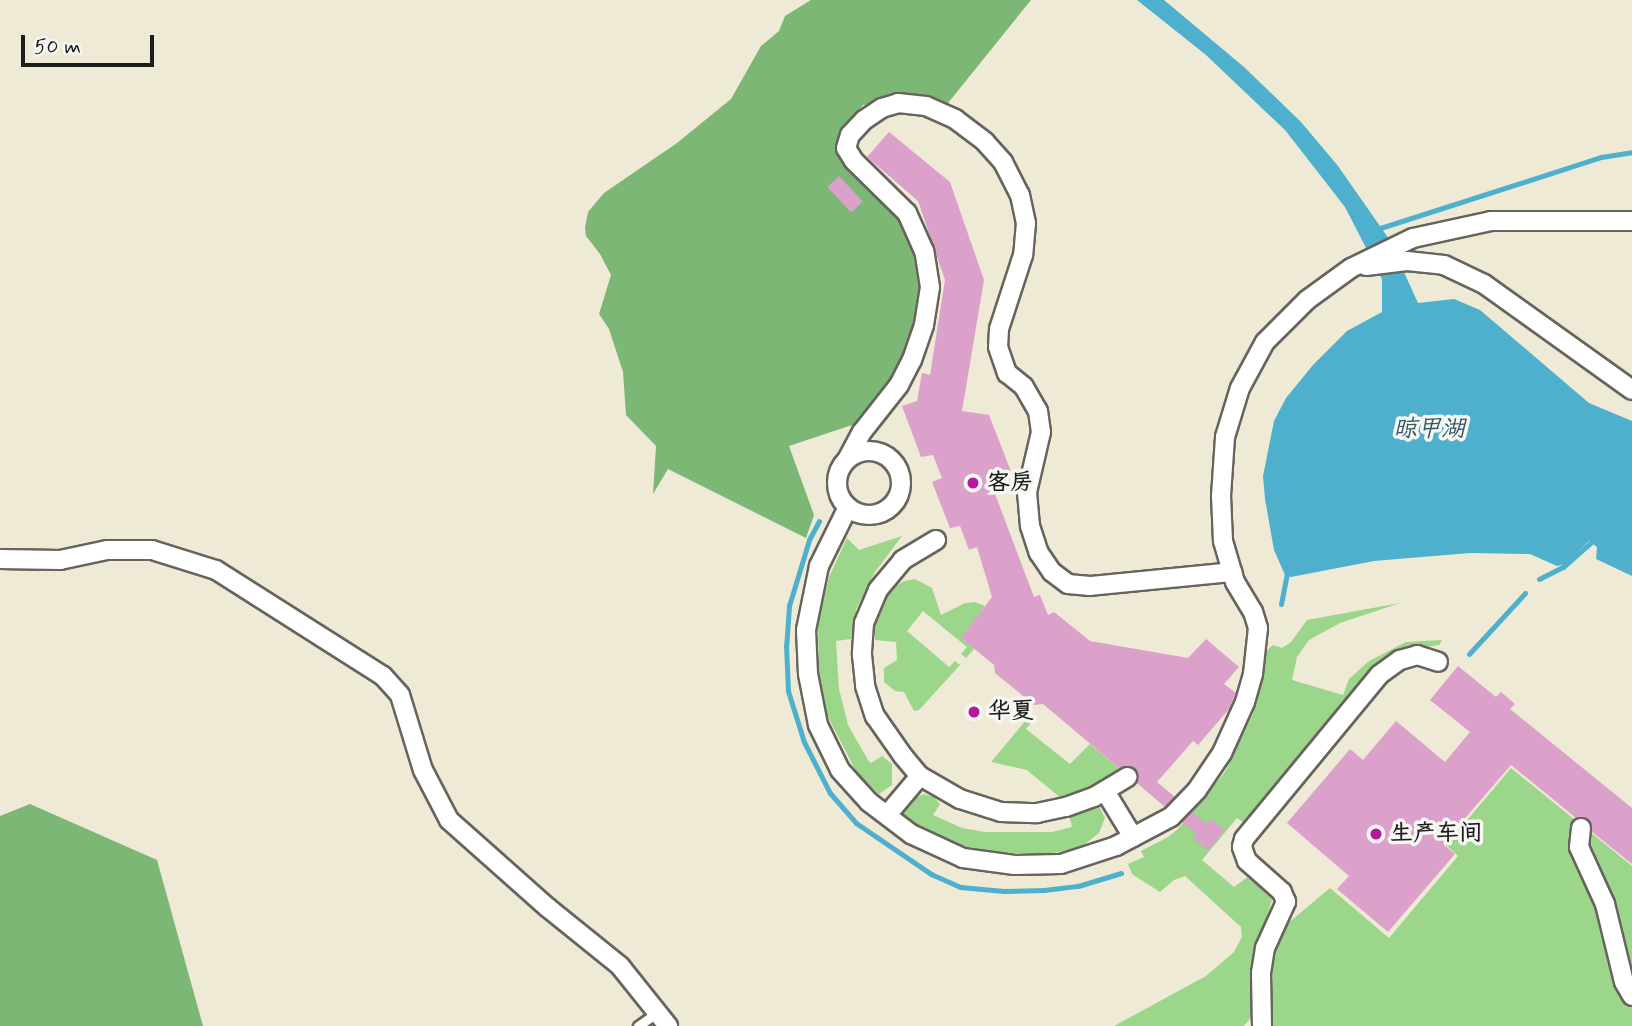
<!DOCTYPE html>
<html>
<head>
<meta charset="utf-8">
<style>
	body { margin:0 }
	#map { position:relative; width:1632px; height:1026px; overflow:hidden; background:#eeead5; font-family:Mynerve,"LXGW WenKai TC",sans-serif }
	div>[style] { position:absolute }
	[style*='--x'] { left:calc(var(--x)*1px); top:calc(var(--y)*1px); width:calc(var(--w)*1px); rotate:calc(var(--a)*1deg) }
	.green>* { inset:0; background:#9bd68a }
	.forest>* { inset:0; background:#7cb776 }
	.water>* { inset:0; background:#4eb0cd }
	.stream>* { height:5px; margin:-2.5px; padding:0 2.5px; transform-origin:2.5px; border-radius:2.5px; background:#4eb0cd }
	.building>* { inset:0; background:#dca1cb; transform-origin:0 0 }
	.roads { filter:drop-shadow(2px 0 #66645d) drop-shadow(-2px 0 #66645d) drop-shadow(0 2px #66645d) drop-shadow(0 -2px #66645d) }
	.service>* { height:9px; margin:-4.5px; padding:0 4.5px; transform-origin:4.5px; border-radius:4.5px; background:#fff }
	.minor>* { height:18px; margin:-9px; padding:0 9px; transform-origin:9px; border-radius:9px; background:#fff }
	.minor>.ring { margin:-9px; padding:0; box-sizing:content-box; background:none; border:18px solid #fff; border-radius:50% }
	.dots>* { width:19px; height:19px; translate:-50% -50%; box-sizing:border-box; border:4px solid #f6f6f2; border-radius:50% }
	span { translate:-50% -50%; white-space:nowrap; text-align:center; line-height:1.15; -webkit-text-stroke:7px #f6f6f2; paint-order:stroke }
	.poi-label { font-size:23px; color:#1c1c1c; font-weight:700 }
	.left { translate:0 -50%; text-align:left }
	.water-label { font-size:24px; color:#305763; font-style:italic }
	.scale { position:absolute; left:21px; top:35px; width:133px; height:32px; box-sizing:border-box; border:4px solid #1c1c1c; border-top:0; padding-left:9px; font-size:21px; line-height:24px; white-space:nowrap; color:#1c1c1c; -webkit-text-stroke:5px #f6f6f2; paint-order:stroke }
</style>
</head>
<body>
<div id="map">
	<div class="green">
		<div style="clip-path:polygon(902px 536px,875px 572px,856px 609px,855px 630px,851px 639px,836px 641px,839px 689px,848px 725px,868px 760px,871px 763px,882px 756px,892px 764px,892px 785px,879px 794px,857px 773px,825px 711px,819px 675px,818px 624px,829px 577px,847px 538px,859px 550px)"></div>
		<div style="clip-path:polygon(915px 579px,932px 588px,941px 615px,965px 603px,975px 602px,985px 606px,962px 638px,974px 649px,966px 658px,961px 654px,967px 647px,923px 611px,907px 631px,949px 667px,955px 661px,960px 665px,919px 710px,914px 711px,904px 692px,895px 691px,884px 682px,884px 668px,897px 660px,896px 642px,875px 640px,874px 626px,877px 611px,890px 590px,904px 581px)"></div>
		<div style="clip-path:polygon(1400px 603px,1340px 623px,1309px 640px,1297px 657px,1292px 680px,1343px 695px,1349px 679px,1369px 661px,1406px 642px,1442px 640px,1439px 645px,1405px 650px,1248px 825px,1237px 818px,1202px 860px,1234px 887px,1249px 876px,1267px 890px,1272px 900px,1255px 955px,1253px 1015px,1244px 1026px,1114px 1026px,1206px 976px,1234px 952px,1242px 937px,1241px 927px,1185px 876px,1174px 880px,1160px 892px,1132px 874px,1128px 864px,1144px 857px,1141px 851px,1168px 837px,1178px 829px,1225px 772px,1253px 714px,1266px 651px,1273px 645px,1282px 648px,1291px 642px,1307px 620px)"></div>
		<div style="clip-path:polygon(1027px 719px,1031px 723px,1026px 729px,1070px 764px,1090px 744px,1120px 769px,1090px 789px,1062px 799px,1027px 770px,991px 762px)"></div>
		<div style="clip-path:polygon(1511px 768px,1632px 866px,1632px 1026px,1272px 1026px,1269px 975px,1274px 944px,1287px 924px,1330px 888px,1389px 938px,1458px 856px,1446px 845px)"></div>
		<div style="clip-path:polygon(924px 794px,934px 797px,940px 804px,933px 815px,962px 828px,985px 832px,1052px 832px,1072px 827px,1069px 814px,1085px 807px,1100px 808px,1105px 818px,1099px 833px,1080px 848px,1047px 854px,986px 852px,945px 841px,913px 825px,904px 816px,902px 812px,911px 799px)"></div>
	</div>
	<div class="forest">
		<div style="clip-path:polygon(811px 0,1031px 0,948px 103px,943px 106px,897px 97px,863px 105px,850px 119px,840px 140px,892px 202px,907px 231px,921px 279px,909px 351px,890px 386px,858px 423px,789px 446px,814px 515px,806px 538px,668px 469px,653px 494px,656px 446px,626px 415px,623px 372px,609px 329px,599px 314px,611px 275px,600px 254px,586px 236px,585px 228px,588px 212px,604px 193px,677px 143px,731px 99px,761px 46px,779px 31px,785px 16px)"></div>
		<div style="clip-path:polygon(30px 804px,157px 860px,203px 1026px,0 1026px,0 816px)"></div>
	</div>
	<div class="water">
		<div style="clip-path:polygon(1137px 0,1164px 0,1244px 67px,1301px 122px,1338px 166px,1389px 239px,1418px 303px,1454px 299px,1480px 310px,1589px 403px,1632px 421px,1632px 576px,1596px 559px,1597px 547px,1589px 541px,1565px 564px,1557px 566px,1530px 554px,1470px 553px,1374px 561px,1291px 577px,1285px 575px,1274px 550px,1265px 499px,1263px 476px,1274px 421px,1286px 398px,1313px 365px,1347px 331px,1382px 312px,1382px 279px,1345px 207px,1285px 130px,1206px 55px)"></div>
	</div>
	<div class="stream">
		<div style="--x:1374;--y:230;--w:238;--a:-17.8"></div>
		<div style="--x:1601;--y:157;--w:31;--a:-9"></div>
		<div style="--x:819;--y:521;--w:21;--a:118"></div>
		<div style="--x:809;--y:540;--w:69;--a:106.9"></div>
		<div style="--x:789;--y:606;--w:39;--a:94"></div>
		<div style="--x:786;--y:645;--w:46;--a:87.5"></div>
		<div style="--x:788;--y:691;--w:53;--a:72.6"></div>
		<div style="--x:804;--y:742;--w:57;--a:63"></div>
		<div style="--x:830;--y:793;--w:40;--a:49"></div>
		<div style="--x:856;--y:823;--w:91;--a:34.2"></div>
		<div style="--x:931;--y:874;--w:32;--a:24"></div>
		<div style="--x:960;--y:887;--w:44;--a:5.2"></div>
		<div style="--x:1004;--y:891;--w:40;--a:-1.4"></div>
		<div style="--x:1044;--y:890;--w:34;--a:-7"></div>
		<div style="--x:1078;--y:886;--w:45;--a:-16.8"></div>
		<div style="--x:1539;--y:579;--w:27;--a:-27"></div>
		<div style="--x:1563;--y:567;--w:44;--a:-41.3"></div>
		<div style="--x:1281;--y:604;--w:36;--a:-79"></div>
		<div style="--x:1469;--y:654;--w:83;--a:-47.4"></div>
	</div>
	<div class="building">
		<div style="clip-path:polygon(889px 132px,950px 182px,984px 280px,962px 411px,989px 415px,1012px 474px,995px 494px,1034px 597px,1040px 595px,1048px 615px,1054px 612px,1090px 641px,1188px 658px,1206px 639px,1239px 667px,1224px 684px,1236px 693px,1229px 709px,1198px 745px,1193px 741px,1157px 782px,1175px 797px,1165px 807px,1137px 783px,1138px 776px,1133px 767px,1119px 768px,1043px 704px,1034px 705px,995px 673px,994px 665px,961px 638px,992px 597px,977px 547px,969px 550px,960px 526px,950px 528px,932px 482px,942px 478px,933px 455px,921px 457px,902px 406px,917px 401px,922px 373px,930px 375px,945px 280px,918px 201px,867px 157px)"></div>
		<div style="left:839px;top:176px;width:35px;height:16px;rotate:47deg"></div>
		<div style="clip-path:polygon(1458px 666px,1496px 697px,1501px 692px,1515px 704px,1510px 709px,1632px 808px,1632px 864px,1592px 832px,1588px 819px,1576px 818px,1511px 765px,1443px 844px,1455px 854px,1388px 932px,1337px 889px,1349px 876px,1287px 823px,1350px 749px,1363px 760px,1396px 721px,1445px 762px,1470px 732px,1430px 700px)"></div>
		<div style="clip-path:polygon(1192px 812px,1206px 824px,1211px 819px,1225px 830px,1208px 851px,1193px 838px,1197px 834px,1182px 822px)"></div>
	</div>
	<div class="roads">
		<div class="service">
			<div style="--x:638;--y:1026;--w:24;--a:-35"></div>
		</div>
		<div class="minor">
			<div style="--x:1366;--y:266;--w:41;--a:-7"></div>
			<div style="--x:1407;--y:261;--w:37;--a:6"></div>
			<div style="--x:1444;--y:265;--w:44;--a:25.4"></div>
			<div style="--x:1484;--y:284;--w:182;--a:35.6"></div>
			<div class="ring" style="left:837px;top:451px;width:46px;height:46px"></div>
			<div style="--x:848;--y:458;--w:30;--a:-62"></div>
			<div style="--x:862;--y:432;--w:60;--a:-51.8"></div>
			<div style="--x:899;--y:385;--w:28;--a:-63"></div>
			<div style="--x:912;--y:360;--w:37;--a:-71"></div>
			<div style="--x:924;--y:325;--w:38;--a:-81"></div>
			<div style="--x:930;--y:287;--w:36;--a:-99"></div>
			<div style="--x:924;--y:251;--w:42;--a:-114.1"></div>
			<div style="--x:907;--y:213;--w:74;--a:-135.5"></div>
			<div style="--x:854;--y:161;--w:15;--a:-122"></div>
			<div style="--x:846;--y:148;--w:14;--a:-73"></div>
			<div style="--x:850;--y:135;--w:21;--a:-47"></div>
			<div style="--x:864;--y:120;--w:22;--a:-34"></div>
			<div style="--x:882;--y:108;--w:17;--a:-17"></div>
			<div style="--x:898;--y:103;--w:28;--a:6"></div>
			<div style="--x:926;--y:106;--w:32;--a:24"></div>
			<div style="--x:955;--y:119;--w:38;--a:37"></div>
			<div style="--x:985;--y:142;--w:27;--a:48"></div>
			<div style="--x:1003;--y:162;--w:37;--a:63"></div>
			<div style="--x:1020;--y:195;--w:29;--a:78"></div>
			<div style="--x:1026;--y:223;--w:32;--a:95"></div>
			<div style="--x:1023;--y:255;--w:78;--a:108"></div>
			<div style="--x:999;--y:329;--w:18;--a:93"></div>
			<div style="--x:998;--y:347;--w:28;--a:71"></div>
			<div style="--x:1007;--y:373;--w:22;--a:39"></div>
			<div style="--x:1024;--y:387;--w:28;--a:60"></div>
			<div style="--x:1038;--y:411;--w:21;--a:82"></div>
			<div style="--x:1041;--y:432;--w:62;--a:103.1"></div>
			<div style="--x:1027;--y:492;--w:34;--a:85"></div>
			<div style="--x:1030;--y:526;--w:28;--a:72"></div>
			<div style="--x:1039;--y:553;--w:23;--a:56"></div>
			<div style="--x:1052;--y:572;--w:20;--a:37"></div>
			<div style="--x:1068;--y:584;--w:22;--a:5"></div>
			<div style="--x:1090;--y:586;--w:143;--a:-5.6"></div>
			<div style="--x:848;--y:507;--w:66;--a:116.2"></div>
			<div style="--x:819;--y:566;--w:65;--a:101.5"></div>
			<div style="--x:806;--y:630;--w:44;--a:87.4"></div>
			<div style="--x:808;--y:674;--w:52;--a:78.9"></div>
			<div style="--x:818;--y:725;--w:50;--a:63.9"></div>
			<div style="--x:840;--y:770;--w:43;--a:47.8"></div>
			<div style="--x:869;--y:802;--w:53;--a:37.3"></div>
			<div style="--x:911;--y:834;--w:57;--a:24.8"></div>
			<div style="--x:963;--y:858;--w:52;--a:7.7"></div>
			<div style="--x:1015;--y:865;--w:46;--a:-1.2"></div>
			<div style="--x:1061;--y:864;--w:58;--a:-18.1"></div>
			<div style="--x:1116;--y:846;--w:62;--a:-27.8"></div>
			<div style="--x:1171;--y:817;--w:37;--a:-46"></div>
			<div style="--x:1197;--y:790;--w:45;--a:-56"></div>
			<div style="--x:1222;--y:753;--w:56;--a:-65.7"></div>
			<div style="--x:1245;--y:702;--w:29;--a:-74"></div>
			<div style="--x:1253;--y:674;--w:46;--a:-83.8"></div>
			<div style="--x:1258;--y:628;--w:17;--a:-107"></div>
			<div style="--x:1253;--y:612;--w:35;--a:-121"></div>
			<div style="--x:1235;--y:582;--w:43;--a:-106.3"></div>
			<div style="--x:1223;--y:541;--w:45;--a:-92.5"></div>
			<div style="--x:1221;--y:496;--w:59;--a:-86.1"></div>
			<div style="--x:1225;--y:437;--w:51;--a:-73"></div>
			<div style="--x:1240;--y:388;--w:52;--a:-61.5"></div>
			<div style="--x:1265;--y:342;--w:59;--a:-45"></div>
			<div style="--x:1307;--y:300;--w:54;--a:-36"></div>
			<div style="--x:1351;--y:268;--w:69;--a:-25.8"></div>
			<div style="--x:1413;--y:238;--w:80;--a:-12.3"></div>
			<div style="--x:1491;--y:221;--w:141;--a:0"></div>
			<div style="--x:936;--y:540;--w:39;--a:149"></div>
			<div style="--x:903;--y:560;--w:39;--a:130"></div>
			<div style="--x:878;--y:590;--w:36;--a:113"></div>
			<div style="--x:864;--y:623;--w:32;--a:94"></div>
			<div style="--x:862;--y:655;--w:31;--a:84"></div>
			<div style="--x:865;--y:686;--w:32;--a:72"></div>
			<div style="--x:875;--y:716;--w:49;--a:55"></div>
			<div style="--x:903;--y:756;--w:26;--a:50"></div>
			<div style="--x:920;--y:776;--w:46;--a:29.9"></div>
			<div style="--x:960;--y:799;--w:43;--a:17.6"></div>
			<div style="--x:1001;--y:812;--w:36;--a:2"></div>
			<div style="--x:1037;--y:813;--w:30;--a:-12"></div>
			<div style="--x:1066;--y:807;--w:30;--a:-20"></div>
			<div style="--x:1094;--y:797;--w:39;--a:-31"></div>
			<div style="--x:0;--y:559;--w:60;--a:1"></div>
			<div style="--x:60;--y:560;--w:48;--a:-12"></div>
			<div style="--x:107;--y:550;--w:45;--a:0"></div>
			<div style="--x:152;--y:550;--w:67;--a:17.4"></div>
			<div style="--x:216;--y:570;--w:198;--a:32.4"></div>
			<div style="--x:383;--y:676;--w:25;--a:48"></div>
			<div style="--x:400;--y:695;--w:78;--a:73"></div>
			<div style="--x:423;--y:770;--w:56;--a:62.5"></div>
			<div style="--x:449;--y:820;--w:131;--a:41.6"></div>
			<div style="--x:547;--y:907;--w:94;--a:38.9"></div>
			<div style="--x:620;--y:966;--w:77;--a:51.3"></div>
			<div style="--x:1105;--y:791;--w:54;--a:58.7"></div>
			<div style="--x:887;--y:815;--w:51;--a:-49.8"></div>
			<div style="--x:1581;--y:828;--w:19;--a:96"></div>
			<div style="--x:1579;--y:847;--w:63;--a:65.5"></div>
			<div style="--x:1605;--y:904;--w:80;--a:76.3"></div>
			<div style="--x:1624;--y:982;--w:16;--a:60"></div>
			<div style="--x:1262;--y:1026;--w:53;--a:-91.1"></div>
			<div style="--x:1261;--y:973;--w:25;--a:-81"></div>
			<div style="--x:1265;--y:948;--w:51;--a:-65.5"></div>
			<div style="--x:1286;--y:902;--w:11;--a:-112"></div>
			<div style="--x:1282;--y:892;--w:47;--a:-138.5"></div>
			<div style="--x:1247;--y:861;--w:15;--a:-110"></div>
			<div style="--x:1242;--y:847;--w:8;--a:-76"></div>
			<div style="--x:1244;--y:839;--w:212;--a:-50.5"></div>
			<div style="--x:1379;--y:675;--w:26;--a:-36"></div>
			<div style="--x:1400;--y:660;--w:18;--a:-16"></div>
			<div style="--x:1417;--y:655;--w:22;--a:18"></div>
		</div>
	</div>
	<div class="dots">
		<div style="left:973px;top:483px;background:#b5179e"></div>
		<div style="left:974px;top:712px;background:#b5179e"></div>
		<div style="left:1376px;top:834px;background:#b5179e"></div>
	</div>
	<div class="poi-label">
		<span class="left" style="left:987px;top:483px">客房</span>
		<span class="left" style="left:988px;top:712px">华夏</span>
		<span class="left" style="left:1390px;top:834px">生产车间</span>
	</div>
	<div class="water-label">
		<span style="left:1429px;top:430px">晾甲湖</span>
	</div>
	<div class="scale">50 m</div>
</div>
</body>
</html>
